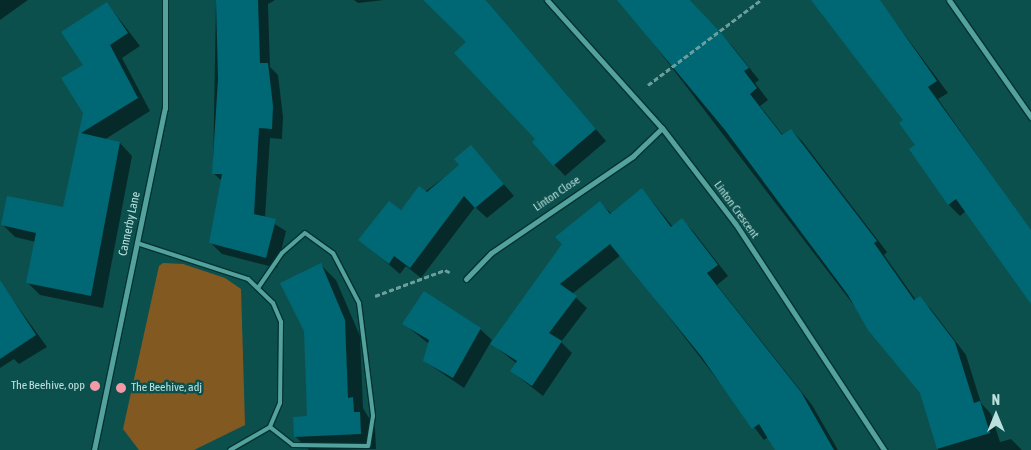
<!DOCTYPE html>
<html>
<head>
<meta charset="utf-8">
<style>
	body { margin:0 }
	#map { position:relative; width:1031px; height:450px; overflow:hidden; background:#0c504d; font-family:"Asap Condensed",sans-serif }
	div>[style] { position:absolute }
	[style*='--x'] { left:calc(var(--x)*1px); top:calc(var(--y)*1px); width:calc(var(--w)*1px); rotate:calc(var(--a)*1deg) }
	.green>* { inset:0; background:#835922 }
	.shadow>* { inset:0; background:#0007 }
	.building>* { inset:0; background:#006775 }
	.path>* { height:3px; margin-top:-1.5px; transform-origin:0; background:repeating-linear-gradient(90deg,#6c9f9c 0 5px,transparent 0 7.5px) }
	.roads { filter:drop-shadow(1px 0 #043331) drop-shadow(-1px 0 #043331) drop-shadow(0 1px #043331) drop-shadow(0 -1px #043331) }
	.service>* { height:4px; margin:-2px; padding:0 2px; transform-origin:2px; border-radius:2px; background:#53a29e }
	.minor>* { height:5px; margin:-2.5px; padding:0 2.5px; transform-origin:2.5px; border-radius:2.5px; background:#53a29e }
	.dots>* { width:14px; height:14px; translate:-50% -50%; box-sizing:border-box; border:2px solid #0c504d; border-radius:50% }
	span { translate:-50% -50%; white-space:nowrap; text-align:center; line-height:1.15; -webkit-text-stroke:5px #0c504d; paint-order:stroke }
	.street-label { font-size:12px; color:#bbe0dd }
	.poi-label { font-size:12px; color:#bbe0dd }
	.right { translate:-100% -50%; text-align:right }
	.left { translate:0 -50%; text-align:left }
	.north { position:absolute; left:971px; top:390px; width:50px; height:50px; -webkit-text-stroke:4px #0c504d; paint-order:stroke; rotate:0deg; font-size:14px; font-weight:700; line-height:20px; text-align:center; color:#bbe0dd }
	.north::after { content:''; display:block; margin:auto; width:18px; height:22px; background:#bbe0dd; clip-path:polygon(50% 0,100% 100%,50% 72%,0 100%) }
</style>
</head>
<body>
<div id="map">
	<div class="green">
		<div style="clip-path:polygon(163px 263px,183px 264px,225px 278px,241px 289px,245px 425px,194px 450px,139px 450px,123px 429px,159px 266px)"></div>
	</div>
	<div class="shadow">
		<div style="clip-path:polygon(0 0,28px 0,0 20px)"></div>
		<div style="clip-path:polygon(216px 0,275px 0,268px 4px,270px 67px,278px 75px,283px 117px,282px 139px,270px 138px,265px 218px,286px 231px,277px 268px,222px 254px,211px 243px,222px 181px,213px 173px)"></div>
		<div style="clip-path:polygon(354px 0,384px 0,358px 3px)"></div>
		<div style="clip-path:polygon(423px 0,486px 0,606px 141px,565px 176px,533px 142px,537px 139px,468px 43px)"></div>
		<div style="clip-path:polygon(620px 0,690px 0,733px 47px,759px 80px,755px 83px,768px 100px,760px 106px,783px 135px,791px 130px,802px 141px,887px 252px,884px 255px,916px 300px,919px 298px,931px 309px,966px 355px,981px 403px,991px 414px,1000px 442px,1011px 439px,1022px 450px,938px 450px,921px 393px)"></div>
		<div style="clip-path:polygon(814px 0,879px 0,948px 93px,938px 99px,1031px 232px,1031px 301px,966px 211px,960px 216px,949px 205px,911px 149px,916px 145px,905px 120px)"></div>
		<div style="clip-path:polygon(107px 3px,140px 46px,122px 58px,150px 111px,104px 140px,120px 143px,132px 156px,103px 308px,40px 295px,27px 282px,36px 242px,15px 237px,2px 224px,64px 209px,84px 113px,84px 65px)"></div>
		<div style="clip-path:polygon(471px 146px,514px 196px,487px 218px,475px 207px,421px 278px,406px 266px,400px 274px,360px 240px,461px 165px)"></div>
		<div style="clip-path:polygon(642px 189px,673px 227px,682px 220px,693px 231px,728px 276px,717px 285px,812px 405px,838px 450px,776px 450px,768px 437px,764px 440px,621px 255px,572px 294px,587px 308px,561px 342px,572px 353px,543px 396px,511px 371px,516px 363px,492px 344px,600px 203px,612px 214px)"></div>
		<div style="clip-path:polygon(321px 265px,336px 280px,360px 336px,363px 408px,375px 428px,376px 449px,309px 450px,295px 436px,308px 417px)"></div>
		<div style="clip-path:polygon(0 282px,47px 347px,19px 364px,14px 359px,0 368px)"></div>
		<div style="clip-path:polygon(404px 324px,480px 329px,492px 340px,464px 388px,424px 361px,429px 344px)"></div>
	</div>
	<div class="building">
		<div style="clip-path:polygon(216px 0,258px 0,260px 63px,268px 63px,273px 106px,272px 129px,259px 128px,254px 214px,276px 219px,266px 258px,209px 243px,222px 174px,212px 174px,218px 79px)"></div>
		<div style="clip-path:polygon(423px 0,486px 0,596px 129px,553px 166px,532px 142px,535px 139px,454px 53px,466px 42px)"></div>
		<div style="clip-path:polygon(617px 0,690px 0,722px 34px,749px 68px,744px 71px,757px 88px,750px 94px,782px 135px,791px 129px,877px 241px,874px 243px,914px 300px,920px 296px,955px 342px,974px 403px,980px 401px,990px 433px,937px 449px,920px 393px,868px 330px,848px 295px,725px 130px)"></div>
		<div style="clip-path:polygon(811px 0,880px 0,937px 81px,928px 87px,1031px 230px,1031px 304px,956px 199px,948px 205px,909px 149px,915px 145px,899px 123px,903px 120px)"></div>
		<div style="clip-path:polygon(107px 2px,128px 33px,110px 45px,138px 98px,81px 133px,120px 142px,91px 296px,26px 283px,36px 233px,1px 225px,7px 196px,63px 207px,83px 113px,61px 78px,83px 65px,61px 32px)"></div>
		<div style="clip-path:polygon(471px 145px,504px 184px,475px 208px,464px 196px,410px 268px,394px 256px,389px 264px,358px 240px,389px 201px,401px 210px,419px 186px,427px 192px,459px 165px,454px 159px)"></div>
		<div style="clip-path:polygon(642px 188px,671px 227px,682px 218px,718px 265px,707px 273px,801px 392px,834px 450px,775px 450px,759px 424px,752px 429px,701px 356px,610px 244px,560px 284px,577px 296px,549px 333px,562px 341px,532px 386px,510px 371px,517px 361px,490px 344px,562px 244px,555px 237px,600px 201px,610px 214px)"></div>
		<div style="clip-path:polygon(321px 263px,345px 320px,348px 398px,353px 397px,354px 412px,360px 412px,361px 434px,294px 437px,293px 417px,307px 416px,304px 331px,280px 283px)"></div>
		<div style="clip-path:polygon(0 280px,36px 335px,0 359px)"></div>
		<div style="clip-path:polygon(424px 291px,481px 328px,453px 378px,423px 361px,429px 340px,402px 324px)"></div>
	</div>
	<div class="path">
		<div style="--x:648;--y:85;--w:141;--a:-37"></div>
		<div style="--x:375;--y:296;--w:75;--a:-20.4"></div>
		<div style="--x:445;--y:270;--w:7;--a:27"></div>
	</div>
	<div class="roads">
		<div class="service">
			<div style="--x:137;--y:243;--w:117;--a:18"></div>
			<div style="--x:248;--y:279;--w:35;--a:44"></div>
			<div style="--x:273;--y:303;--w:21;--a:67"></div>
			<div style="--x:281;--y:322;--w:81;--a:90.7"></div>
			<div style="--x:280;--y:403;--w:26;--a:113"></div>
			<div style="--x:270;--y:427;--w:46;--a:150.1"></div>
			<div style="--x:258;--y:288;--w:42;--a:-55.6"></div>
			<div style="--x:282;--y:253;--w:30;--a:-41"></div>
			<div style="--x:305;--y:233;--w:34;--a:36"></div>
			<div style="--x:333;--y:253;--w:56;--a:62.5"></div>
			<div style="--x:359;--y:303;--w:114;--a:82.9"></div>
			<div style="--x:373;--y:416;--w:30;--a:99"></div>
			<div style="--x:368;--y:446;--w:75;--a:-179.2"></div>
			<div style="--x:293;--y:445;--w:29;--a:-142"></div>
		</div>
		<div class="minor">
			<div style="--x:547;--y:0;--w:172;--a:48.1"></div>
			<div style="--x:662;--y:128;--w:120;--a:52.5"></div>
			<div style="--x:735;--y:223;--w:272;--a:56.7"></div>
			<div style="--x:949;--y:0;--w:143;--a:55"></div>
			<div style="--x:466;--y:279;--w:36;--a:-46"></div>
			<div style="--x:491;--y:253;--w:172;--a:-34.3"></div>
			<div style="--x:633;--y:156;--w:40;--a:-44"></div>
			<div style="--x:94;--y:450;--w:349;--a:-78.3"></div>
			<div style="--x:165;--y:108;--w:108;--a:-90"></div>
		</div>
	</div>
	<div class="dots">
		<div style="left:95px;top:386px;background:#f49aa7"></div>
		<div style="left:121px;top:388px;background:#f49aa7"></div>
	</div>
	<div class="street-label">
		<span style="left:557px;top:194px;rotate:-34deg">Linton Close</span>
		<span style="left:736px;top:210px;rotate:54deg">Linton Crescent</span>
		<span style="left:130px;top:224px;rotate:-78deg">Cannerby Lane</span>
	</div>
	<div class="poi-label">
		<span class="right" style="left:85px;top:386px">The Beehive, opp</span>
		<span class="left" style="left:131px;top:388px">The Beehive, adj</span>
	</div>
	<div class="north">N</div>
</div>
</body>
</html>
